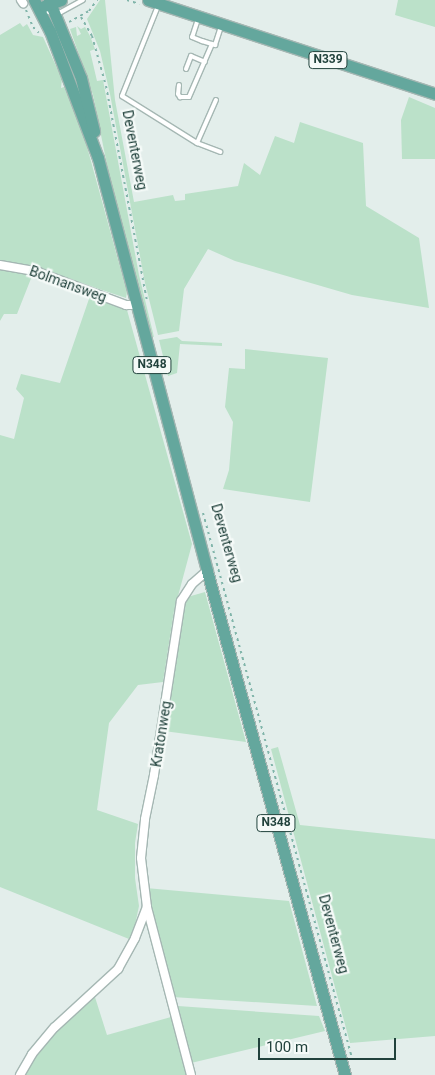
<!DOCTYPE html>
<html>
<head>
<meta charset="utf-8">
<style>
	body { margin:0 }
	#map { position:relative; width:435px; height:1075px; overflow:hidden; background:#e3eeeb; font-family:Roboto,sans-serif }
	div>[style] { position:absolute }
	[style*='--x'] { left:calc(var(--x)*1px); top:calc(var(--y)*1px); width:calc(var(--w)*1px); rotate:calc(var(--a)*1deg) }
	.green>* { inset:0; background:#bbe1c9 }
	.path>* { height:2px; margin-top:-1px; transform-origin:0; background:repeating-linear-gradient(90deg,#81b5aa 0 2.5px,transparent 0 6.5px) }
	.roads { filter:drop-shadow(1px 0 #a5b7b3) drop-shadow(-1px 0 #a5b7b3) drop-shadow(0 1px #a5b7b3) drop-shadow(0 -1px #a5b7b3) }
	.service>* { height:4px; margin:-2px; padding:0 2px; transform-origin:2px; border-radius:2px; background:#fff }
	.minor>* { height:8px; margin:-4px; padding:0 4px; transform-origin:4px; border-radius:4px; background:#fff }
	.primary>* { height:11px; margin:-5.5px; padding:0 5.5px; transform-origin:5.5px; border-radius:5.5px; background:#64a79d }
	span { translate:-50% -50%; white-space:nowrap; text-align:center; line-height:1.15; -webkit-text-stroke:4.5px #f5faf8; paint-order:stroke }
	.shield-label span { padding:1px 4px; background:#f5faf8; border:1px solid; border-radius:4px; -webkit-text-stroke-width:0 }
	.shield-label { font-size:12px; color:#21423c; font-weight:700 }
	.street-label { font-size:14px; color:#21423c }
	.scale { position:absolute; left:258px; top:1038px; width:138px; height:22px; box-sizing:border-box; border:2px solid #21423c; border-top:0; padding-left:6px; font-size:15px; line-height:18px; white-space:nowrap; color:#21423c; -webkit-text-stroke:4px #f5faf8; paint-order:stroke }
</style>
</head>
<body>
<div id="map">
	<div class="green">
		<div style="clip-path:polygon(100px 0,105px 0,115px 100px,134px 202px,173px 195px,175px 201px,185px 200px,185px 194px,238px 186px,244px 163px,260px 175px,275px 136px,294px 143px,300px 122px,363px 143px,366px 206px,419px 238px,429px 308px,352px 295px,235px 261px,208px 249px,184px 289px,179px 331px,158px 335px,145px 283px,110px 94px,100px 51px,87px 19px)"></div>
		<div style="clip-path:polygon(398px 0,435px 0,435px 27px,395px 15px)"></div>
		<div style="clip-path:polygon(20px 23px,23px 27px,27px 24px,33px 35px,43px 37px,62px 79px,61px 88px,64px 87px,81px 125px,127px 292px,126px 298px,36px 268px,0 263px,0 35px)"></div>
		<div style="clip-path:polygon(77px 26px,81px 29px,85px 27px,90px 36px,95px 49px,90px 51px,97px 81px,103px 80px,139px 275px,154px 337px,151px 336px,111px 185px,93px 95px,70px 29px,76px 27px,77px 36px,81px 34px)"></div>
		<div style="clip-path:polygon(409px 97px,435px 108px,435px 159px,402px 159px,401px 120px)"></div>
		<div style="clip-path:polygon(0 269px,32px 276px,17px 314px,4px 314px,0 321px)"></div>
		<div style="clip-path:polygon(90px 296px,127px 310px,192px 544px,174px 611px,163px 682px,138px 685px,109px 723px,97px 810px,138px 824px,135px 843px,135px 878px,139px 906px,135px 925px,129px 939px,0 887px,0 435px,14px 439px,24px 398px,16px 389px,21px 374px,60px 383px)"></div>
		<div style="clip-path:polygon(177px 337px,182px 341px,222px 343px,222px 346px,180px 344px,177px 373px,168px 376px,159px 340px)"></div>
		<div style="clip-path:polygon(245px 349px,328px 358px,310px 502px,223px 489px,229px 470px,233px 422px,225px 407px,229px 368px,245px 369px)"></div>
		<div style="clip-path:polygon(205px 592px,246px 742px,164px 731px,184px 598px)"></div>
		<div style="clip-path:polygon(278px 747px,300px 825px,435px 839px,435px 1036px,350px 1043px,271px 749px)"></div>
		<div style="clip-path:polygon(146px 888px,289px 901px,317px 1006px,172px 997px)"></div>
		<div style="clip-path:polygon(94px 994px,107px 1035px,171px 1017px,188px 1075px,22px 1075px,54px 1034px)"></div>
		<div style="clip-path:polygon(178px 1006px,319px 1016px,325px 1031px,191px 1063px)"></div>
	</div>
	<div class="path">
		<div style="--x:127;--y:0;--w:13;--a:18"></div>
		<div style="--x:26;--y:10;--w:18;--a:68"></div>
		<div style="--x:33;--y:27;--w:8;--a:45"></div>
		<div style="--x:81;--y:17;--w:22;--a:60"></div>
		<div style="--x:92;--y:36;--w:52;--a:74.4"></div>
		<div style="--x:106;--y:86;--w:219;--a:79.2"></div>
		<div style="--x:69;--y:22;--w:23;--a:-29"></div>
		<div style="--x:89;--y:11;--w:14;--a:-54"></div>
		<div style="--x:203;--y:513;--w:565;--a:74.71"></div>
	</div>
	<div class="roads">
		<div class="service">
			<div style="--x:158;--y:6;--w:97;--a:111.8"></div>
			<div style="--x:122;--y:96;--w:89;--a:32.1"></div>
			<div style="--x:197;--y:143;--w:25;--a:21"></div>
			<div style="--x:42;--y:10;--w:14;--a:17"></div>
			<div style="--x:55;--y:14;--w:6;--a:-18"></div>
			<div style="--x:61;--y:12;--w:25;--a:-29"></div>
			<div style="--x:198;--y:19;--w:19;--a:108"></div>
			<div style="--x:192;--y:37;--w:11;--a:22"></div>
			<div style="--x:202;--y:41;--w:14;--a:17"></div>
			<div style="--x:215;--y:45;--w:20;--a:-72"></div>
			<div style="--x:186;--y:69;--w:14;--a:-69"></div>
			<div style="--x:191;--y:56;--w:15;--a:23"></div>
			<div style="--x:179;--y:85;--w:9;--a:96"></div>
			<div style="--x:178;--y:94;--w:4;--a:56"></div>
			<div style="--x:180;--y:97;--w:9;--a:0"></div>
			<div style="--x:189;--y:97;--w:58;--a:-66.5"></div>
			<div style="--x:197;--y:143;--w:47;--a:-66.2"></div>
		</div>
		<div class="minor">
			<div style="--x:21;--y:0;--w:4;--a:56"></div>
			<div style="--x:0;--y:265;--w:39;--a:10"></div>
			<div style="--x:38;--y:272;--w:94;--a:20.6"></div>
			<div style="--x:126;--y:305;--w:10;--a:0"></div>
			<div style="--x:20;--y:1075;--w:24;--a:-60"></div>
			<div style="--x:32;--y:1054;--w:35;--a:-50"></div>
			<div style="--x:55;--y:1027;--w:86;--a:-42.6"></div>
			<div style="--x:118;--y:969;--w:35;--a:-61"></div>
			<div style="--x:135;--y:938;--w:33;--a:-69"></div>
			<div style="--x:191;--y:1075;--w:174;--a:-104.7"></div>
			<div style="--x:147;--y:907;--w:49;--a:-97"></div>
			<div style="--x:141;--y:858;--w:39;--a:-84"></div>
			<div style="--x:145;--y:819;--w:45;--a:-78.4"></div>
			<div style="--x:154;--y:775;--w:176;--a:-81.2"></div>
			<div style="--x:181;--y:601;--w:20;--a:-57"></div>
			<div style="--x:192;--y:584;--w:20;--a:-41"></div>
		</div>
		<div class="primary">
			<div style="--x:34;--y:0;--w:35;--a:63"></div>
			<div style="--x:50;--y:31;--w:136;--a:69.3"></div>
			<div style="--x:98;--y:158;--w:427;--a:75.2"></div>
			<div style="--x:207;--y:571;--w:523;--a:74.69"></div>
			<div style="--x:49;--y:0;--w:84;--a:67.7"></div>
			<div style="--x:81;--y:78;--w:55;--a:76.2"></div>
			<div style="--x:148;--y:0;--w:302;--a:18.1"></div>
			<div style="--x:44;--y:6;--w:18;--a:-19"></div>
		</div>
	</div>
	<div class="shield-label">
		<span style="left:328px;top:60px">N339</span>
		<span style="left:152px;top:365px">N348</span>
		<span style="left:276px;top:823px">N348</span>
	</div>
	<div class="street-label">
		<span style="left:135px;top:150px;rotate:79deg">Deventerweg</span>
		<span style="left:68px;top:284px;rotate:20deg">Bolmansweg</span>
		<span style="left:227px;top:543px;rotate:74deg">Deventerweg</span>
		<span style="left:161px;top:734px;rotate:-81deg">Kratonweg</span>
		<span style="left:334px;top:934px;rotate:75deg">Deventerweg</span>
	</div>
	<div class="scale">100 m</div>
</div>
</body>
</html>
